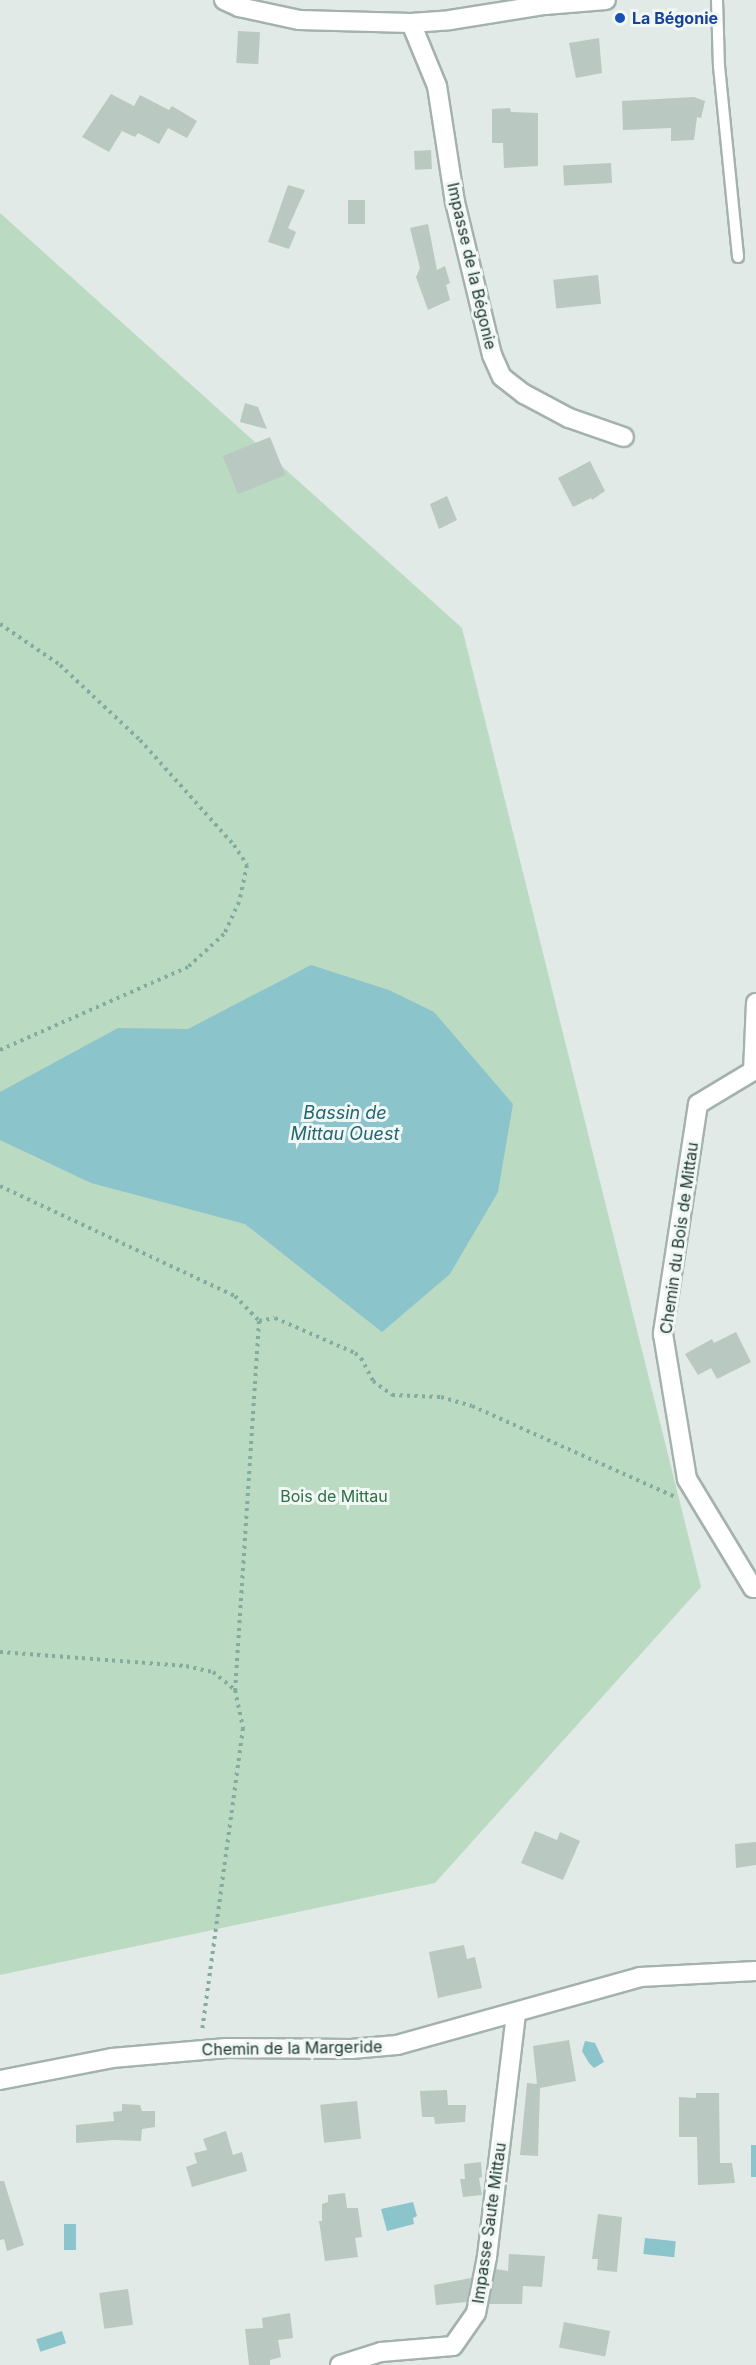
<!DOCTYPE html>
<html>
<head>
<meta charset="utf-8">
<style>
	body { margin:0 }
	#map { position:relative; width:756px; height:2365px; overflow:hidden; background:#e1eae6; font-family:Inter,sans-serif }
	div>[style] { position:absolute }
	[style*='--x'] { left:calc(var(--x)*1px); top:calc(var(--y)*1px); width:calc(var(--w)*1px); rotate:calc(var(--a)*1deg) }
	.green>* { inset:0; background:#bbdac2 }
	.water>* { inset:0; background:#8cc4cc; transform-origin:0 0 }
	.building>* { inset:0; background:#b9c8c1; transform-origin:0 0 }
	.path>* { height:4px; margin-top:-2px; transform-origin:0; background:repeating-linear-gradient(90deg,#83ac9e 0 3px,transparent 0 7.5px) }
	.roads { filter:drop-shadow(2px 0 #a4b2ad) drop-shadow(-2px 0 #a4b2ad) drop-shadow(0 2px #a4b2ad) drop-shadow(0 -2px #a4b2ad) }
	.service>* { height:10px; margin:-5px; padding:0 5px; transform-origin:5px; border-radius:5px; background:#fff }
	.minor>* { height:18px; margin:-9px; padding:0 9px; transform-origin:9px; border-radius:9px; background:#fff }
	.dots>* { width:16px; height:16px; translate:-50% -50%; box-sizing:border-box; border:3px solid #f1f7f4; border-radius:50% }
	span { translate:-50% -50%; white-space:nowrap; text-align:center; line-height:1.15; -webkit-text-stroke:6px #f1f7f4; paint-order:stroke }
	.transit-label { font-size:16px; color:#164399; font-weight:700 }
	.left { translate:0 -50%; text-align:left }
	.street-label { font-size:16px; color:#223a33 }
	.park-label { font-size:16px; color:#2f6e46 }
	.water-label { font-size:18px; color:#216671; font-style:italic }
</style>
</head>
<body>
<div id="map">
	<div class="green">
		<div style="clip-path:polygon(0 213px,462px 628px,701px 1587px,435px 1883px,0 1975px)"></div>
	</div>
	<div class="water">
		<div style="clip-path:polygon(311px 965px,389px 990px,434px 1012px,513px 1104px,498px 1192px,450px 1274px,382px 1332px,245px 1224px,91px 1183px,0 1140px,0 1092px,118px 1028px,188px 1029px)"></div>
		<div style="clip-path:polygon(585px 2041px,595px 2043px,604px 2062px,594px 2068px,589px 2063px,582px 2051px)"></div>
		<div style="left:756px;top:2145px;width:32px;height:5px;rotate:90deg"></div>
		<div style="clip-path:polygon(413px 2202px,417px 2216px,413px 2218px,414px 2224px,387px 2231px,381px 2209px)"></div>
		<div style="left:64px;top:2224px;width:12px;height:26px"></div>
		<div style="left:645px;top:2238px;width:31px;height:16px;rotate:6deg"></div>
		<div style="left:62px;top:2331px;width:13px;height:27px;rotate:72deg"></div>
	</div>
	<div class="building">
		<div style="left:238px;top:31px;width:22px;height:32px;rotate:3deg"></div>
		<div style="clip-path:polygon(599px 38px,602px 73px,576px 78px,569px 43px)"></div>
		<div style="clip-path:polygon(111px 94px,134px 106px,140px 95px,169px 110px,172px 106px,197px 121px,187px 138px,168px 128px,159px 144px,138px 133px,135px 137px,122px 131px,109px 152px,82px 137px)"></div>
		<div style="clip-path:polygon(694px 97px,705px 101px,701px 118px,697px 117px,694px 140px,671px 141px,671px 128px,623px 130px,622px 101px)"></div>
		<div style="clip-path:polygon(510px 108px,511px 112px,538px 113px,538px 166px,504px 168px,503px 143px,492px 143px,492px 109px)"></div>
		<div style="left:431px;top:150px;width:19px;height:17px;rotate:87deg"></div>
		<div style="left:611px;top:163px;width:20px;height:48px;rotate:87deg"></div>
		<div style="clip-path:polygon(288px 185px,305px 190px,288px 228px,296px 232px,289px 249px,268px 242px)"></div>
		<div style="left:348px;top:200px;width:17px;height:24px"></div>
		<div style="clip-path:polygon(428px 224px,437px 270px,445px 266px,450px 283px,446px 285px,450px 300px,428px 310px,416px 277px,420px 268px,410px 228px)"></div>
		<div style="left:598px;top:275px;width:29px;height:45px;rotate:84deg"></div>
		<div style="clip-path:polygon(245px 403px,258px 407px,267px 429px,240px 422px)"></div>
		<div style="left:270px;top:437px;width:41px;height:51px;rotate:68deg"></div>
		<div style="clip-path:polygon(590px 461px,605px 491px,592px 500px,591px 498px,573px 507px,558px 478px)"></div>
		<div style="clip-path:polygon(447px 496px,457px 520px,439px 529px,430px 504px)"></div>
		<div style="clip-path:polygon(736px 1332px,751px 1362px,717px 1379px,711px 1368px,698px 1375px,685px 1354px,712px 1339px,714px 1343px)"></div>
		<div style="clip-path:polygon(535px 1831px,557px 1840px,560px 1832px,580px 1841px,563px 1880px,521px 1863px)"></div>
		<div style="clip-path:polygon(756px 1842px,756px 1865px,736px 1868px,735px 1844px)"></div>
		<div style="clip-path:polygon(464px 1945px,467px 1959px,475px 1957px,482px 1988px,438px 1998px,429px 1952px)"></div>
		<div style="clip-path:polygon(569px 2040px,576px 2081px,540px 2088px,538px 2156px,520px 2155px,527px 2083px,537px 2084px,533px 2046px)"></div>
		<div style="clip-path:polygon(447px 2090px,448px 2105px,466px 2105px,465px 2122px,435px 2124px,434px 2117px,422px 2117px,420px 2091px)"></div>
		<div style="clip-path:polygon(696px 2093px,719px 2093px,720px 2163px,732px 2163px,735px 2183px,698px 2185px,697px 2137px,679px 2137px,679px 2097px,696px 2098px)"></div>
		<div style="left:357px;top:2101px;width:38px;height:37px;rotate:84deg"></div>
		<div style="clip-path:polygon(122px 2104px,140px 2105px,142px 2111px,155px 2111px,155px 2127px,142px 2129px,141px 2141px,114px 2140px,76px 2143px,76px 2125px,114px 2121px,113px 2112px,122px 2111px)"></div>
		<div style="clip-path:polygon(226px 2131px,233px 2155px,242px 2152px,247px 2171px,192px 2187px,186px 2167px,197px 2163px,194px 2153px,207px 2150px,203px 2139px)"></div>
		<div style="clip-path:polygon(481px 2162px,482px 2177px,479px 2178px,482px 2195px,463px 2197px,460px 2179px,465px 2179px,464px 2164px)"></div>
		<div style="clip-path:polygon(0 2181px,4px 2181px,24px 2245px,7px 2251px,4px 2239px,0 2240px)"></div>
		<div style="clip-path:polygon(345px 2193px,347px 2208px,358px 2208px,362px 2237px,355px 2238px,358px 2257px,325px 2261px,319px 2221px,322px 2221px,322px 2204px,328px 2202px,328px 2195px)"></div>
		<div style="clip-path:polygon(598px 2214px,622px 2217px,617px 2272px,597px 2270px,598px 2259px,592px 2259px)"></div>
		<div style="clip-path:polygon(509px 2254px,545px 2256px,542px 2287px,523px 2286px,522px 2304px,489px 2304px,496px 2269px,508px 2271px)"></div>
		<div style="clip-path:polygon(471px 2278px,467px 2302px,436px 2305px,434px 2285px)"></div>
		<div style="left:128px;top:2289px;width:36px;height:29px;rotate:82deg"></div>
		<div style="clip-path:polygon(290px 2313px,293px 2338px,278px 2340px,281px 2357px,270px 2360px,270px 2365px,249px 2365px,245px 2329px,263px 2328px,262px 2318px)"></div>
		<div style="left:564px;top:2322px;width:47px;height:26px;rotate:11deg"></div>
	</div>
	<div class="path">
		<div style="--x:0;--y:624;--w:73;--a:34.3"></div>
		<div style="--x:60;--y:665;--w:110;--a:43.2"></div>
		<div style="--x:140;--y:740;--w:141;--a:48.2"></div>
		<div style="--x:234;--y:845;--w:24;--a:57"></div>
		<div style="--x:247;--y:865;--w:38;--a:102"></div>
		<div style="--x:239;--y:902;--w:35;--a:115"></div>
		<div style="--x:224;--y:934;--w:49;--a:137.5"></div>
		<div style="--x:188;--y:967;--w:206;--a:156.2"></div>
		<div style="--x:0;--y:1186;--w:259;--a:25.1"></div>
		<div style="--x:235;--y:1296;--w:35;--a:46"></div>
		<div style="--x:259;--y:1321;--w:370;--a:93.7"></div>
		<div style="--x:259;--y:1321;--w:16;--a:-11"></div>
		<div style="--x:275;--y:1318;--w:87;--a:23.6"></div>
		<div style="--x:355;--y:1353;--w:8;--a:40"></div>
		<div style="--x:361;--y:1358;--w:26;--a:62"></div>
		<div style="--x:373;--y:1381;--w:24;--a:36"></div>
		<div style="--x:392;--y:1395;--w:49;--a:2.3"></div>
		<div style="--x:441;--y:1397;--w:32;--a:16"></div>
		<div style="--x:472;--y:1406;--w:222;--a:24.1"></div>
		<div style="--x:0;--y:1652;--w:187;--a:4.3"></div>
		<div style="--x:186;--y:1666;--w:28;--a:13"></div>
		<div style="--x:213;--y:1672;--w:28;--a:39"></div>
		<div style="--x:235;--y:1690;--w:39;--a:78"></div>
		<div style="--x:243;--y:1728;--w:307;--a:97.7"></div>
	</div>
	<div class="roads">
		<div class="service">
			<div style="--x:717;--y:0;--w:66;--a:88.3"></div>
			<div style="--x:719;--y:66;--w:192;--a:84.3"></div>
		</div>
		<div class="minor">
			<div style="--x:224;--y:0;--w:17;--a:25"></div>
			<div style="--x:239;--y:7;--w:61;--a:12.2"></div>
			<div style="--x:299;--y:20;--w:112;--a:1.5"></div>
			<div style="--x:411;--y:23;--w:39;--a:-4"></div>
			<div style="--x:450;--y:20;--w:96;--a:-9"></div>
			<div style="--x:545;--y:5;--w:61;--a:-4.7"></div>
			<div style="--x:411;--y:23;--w:68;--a:67.6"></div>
			<div style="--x:437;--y:86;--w:117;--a:81.2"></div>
			<div style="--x:455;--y:202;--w:157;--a:76.4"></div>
			<div style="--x:492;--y:355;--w:24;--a:66"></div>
			<div style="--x:502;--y:377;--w:28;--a:38"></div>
			<div style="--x:524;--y:394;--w:51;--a:28.1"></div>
			<div style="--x:569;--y:418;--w:58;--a:19.1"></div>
			<div style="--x:756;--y:1003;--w:68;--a:92.5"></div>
			<div style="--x:753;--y:1071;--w:64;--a:149"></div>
			<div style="--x:698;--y:1104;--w:233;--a:98.7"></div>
			<div style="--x:663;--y:1334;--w:147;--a:80.6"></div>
			<div style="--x:687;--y:1479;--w:127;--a:58.8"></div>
			<div style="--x:753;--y:1588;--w:3;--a:0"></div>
			<div style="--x:0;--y:2080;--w:114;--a:-11.1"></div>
			<div style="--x:112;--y:2058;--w:115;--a:-5"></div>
			<div style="--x:227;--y:2048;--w:124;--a:0.5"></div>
			<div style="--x:351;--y:2049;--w:46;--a:-5"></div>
			<div style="--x:397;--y:2045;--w:252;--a:-15.6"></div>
			<div style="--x:640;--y:1977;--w:116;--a:-3"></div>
			<div style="--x:340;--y:2365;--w:43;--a:-17.6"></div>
			<div style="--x:381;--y:2352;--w:72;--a:-4.8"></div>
			<div style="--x:453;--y:2346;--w:40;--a:-55.1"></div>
			<div style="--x:476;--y:2313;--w:57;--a:-78.9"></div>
			<div style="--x:487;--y:2257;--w:246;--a:-83.2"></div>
		</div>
	</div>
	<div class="dots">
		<div style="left:620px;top:18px;background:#1a4fb4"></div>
	</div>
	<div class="transit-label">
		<span class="left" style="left:632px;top:18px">La Bégonie</span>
	</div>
	<div class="street-label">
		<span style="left:472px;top:266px;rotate:77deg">Impasse de la Bégonie</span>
		<span style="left:679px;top:1238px;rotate:-82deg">Chemin du Bois de Mittau</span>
		<span style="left:292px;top:2048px;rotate:-1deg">Chemin de la Margeride</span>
		<span style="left:489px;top:2223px;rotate:-82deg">Impasse Saute Mittau</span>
	</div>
	<div class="park-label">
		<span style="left:334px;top:1496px">Bois de Mittau</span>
	</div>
	<div class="water-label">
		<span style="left:345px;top:1124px">Bassin de<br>Mittau Ouest</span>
	</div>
</div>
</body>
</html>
